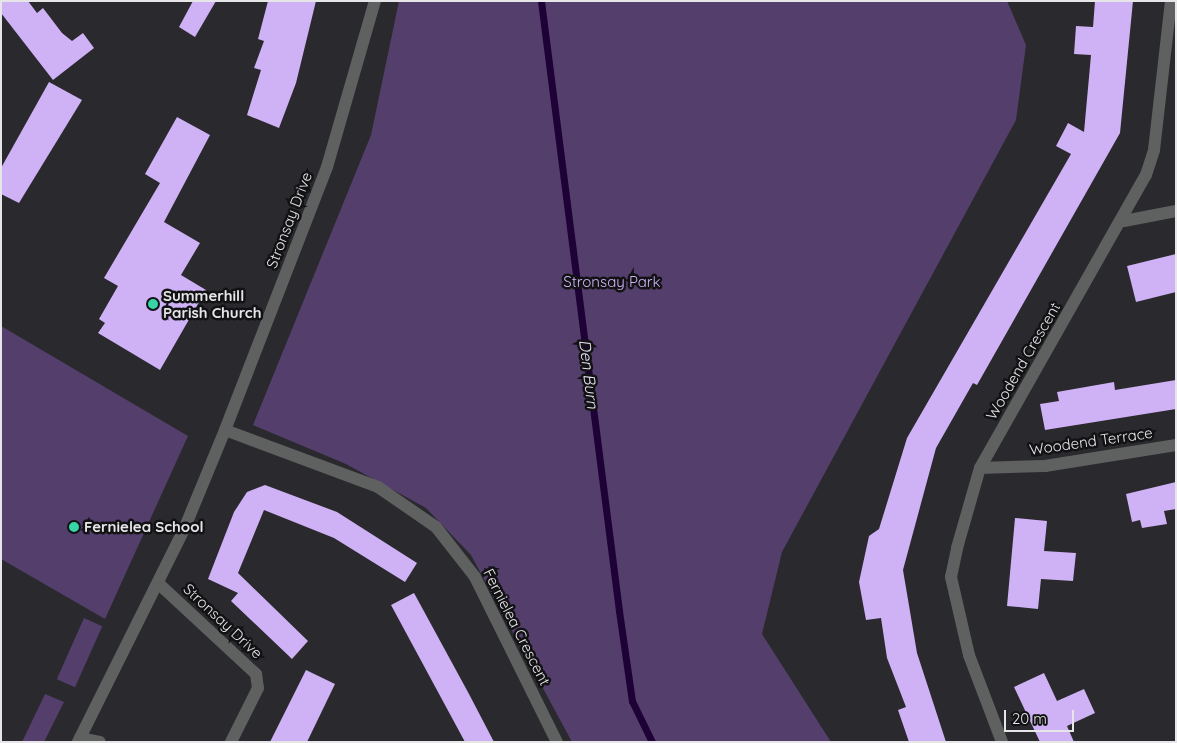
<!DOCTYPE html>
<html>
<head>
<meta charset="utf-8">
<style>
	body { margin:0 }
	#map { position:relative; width:1177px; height:743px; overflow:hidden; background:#2a292d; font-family:Quicksand,sans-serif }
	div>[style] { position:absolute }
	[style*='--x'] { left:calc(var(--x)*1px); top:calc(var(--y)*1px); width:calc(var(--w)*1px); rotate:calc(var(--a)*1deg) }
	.green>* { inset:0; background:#533e6c; transform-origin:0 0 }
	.stream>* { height:7px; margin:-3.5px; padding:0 3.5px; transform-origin:3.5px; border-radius:3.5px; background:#1e0237 }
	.building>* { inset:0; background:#ceb2f5 }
	.minor>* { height:12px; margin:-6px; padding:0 6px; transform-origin:6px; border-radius:6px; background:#5e6160 }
	.dots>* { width:14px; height:14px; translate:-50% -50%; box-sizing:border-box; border:2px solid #121214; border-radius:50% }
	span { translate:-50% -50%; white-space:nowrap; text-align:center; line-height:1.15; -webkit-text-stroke:5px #121214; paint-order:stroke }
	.street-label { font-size:15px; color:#e6e5e8 }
	.park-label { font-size:15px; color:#d1b4fa }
	.poi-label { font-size:15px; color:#e6e5e8; font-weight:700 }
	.left { translate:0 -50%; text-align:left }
	.water-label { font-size:16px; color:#e6dff1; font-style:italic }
	.frame { position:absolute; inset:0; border:2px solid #e6e5e8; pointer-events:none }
	.scale { position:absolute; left:1004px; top:710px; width:70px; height:22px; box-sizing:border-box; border:2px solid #e6e5e8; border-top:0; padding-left:6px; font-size:15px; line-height:18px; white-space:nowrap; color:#e6e5e8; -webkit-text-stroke:4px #121214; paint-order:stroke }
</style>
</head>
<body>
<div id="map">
	<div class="green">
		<div style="clip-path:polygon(399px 1px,1007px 1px,1026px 45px,1016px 120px,782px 552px,762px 634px,831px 742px,572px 742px,471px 555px,426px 508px,346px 464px,253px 425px,371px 135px)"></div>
		<div style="clip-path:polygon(1px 326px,188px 436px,105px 619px,1px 559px)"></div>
		<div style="left:84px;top:618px;width:20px;height:67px;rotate:24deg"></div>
		<div style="clip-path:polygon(45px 694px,64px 702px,44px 742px,22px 742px)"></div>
	</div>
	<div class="stream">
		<div style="--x:541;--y:1;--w:615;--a:82.71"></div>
		<div style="--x:619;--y:611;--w:91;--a:81.8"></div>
		<div style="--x:632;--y:701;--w:46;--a:64"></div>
	</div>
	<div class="building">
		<div style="clip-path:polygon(1px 1px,28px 1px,37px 13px,43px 8px,62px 33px,72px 41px,83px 33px,94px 48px,53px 80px,1px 13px)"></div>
		<div style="clip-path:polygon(193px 1px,216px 1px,195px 37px,179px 27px)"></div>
		<div style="clip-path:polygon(268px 1px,316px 1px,296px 83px,279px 128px,247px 115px,261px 70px,254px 68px,264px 41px,258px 39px)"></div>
		<div style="clip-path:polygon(1095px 1px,1133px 1px,1120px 133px,977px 385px,973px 383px,936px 448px,903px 570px,917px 653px,946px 742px,909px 742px,898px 710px,906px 707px,887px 658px,881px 618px,866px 620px,859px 582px,869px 536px,879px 529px,907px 438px,1071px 154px,1056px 146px,1068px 123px,1084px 132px,1091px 55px,1074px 54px,1076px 26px,1093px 27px)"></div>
		<div style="clip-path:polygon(49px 82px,82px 100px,19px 203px,1px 194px,1px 168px)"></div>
		<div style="clip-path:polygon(177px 117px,210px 135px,164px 222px,200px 243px,181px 275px,206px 290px,160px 370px,98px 333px,105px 323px,99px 319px,118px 286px,104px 278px,160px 183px,145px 174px)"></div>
		<div style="clip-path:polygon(1176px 254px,1176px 292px,1136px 302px,1127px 266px)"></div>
		<div style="clip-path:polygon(1176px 380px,1176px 409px,1045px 430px,1040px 404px,1059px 401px,1057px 392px,1114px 382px,1115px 390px)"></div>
		<div style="clip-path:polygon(1176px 482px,1176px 509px,1164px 511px,1167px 524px,1142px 528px,1140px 520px,1132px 522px,1126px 494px)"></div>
		<div style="clip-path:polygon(265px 485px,337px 512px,417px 563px,405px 582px,334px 538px,264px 510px,238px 573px,308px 641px,292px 659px,231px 601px,238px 593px,208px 579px,234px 512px,247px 492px)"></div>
		<div style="clip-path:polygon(1015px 518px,1047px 521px,1044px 551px,1076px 553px,1073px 581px,1041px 579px,1038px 609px,1007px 606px)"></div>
		<div style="clip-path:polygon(414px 593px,469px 694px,494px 742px,465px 742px,391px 605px)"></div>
		<div style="clip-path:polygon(306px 670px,335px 684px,307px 742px,270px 742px)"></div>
		<div style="clip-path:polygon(1044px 673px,1057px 701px,1084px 689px,1095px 713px,1067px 726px,1074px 742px,1040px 742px,1014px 687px)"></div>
	</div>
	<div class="minor">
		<div style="--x:1124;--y:221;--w:53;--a:-10.9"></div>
		<div style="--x:225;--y:430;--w:163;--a:20.4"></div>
		<div style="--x:378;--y:487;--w:70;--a:34.6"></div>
		<div style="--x:436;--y:527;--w:63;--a:52"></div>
		<div style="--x:475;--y:577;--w:184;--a:63.6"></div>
		<div style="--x:980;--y:468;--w:65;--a:-1.8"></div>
		<div style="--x:1045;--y:466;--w:133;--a:-9.1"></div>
		<div style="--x:158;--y:583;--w:134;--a:42.9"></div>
		<div style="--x:256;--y:674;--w:14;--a:82"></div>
		<div style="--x:258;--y:688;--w:60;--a:116.6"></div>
		<div style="--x:80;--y:738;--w:20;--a:11"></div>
		<div style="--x:78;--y:742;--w:240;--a:-63.5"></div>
		<div style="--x:185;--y:527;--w:105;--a:-67.6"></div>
		<div style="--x:225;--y:430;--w:282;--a:-68.8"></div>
		<div style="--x:327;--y:167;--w:173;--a:-73.9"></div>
		<div style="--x:1002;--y:742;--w:93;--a:-110.8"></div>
		<div style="--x:969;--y:655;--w:80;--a:-103"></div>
		<div style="--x:951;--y:577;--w:30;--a:-78"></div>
		<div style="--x:957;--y:548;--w:83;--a:-74"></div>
		<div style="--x:980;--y:468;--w:337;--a:-60.5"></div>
		<div style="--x:1146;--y:175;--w:26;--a:-72"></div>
		<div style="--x:1154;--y:150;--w:150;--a:-83.5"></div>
	</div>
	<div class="dots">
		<div style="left:153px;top:304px;background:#36d4a7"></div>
		<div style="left:74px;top:527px;background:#36d4a7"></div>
	</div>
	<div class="street-label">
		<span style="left:289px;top:220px;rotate:-69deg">Stronsay Drive</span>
		<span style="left:1023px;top:361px;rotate:-60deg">Woodend Crescent</span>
		<span style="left:1091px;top:441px;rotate:-8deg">Woodend Terrace</span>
		<span style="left:223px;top:621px;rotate:43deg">Stronsay Drive</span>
		<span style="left:517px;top:627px;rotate:63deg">Fernielea Crescent</span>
	</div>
	<div class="park-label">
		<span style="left:612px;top:282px">Stronsay Park</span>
	</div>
	<div class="poi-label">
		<span class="left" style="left:163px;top:304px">Summerhill<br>Parish Church</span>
		<span class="left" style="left:84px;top:527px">Fernielea School</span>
	</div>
	<div class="water-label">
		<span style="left:589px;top:374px;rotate:83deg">Den Burn</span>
	</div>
	<div class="frame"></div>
	<div class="scale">20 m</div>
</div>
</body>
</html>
